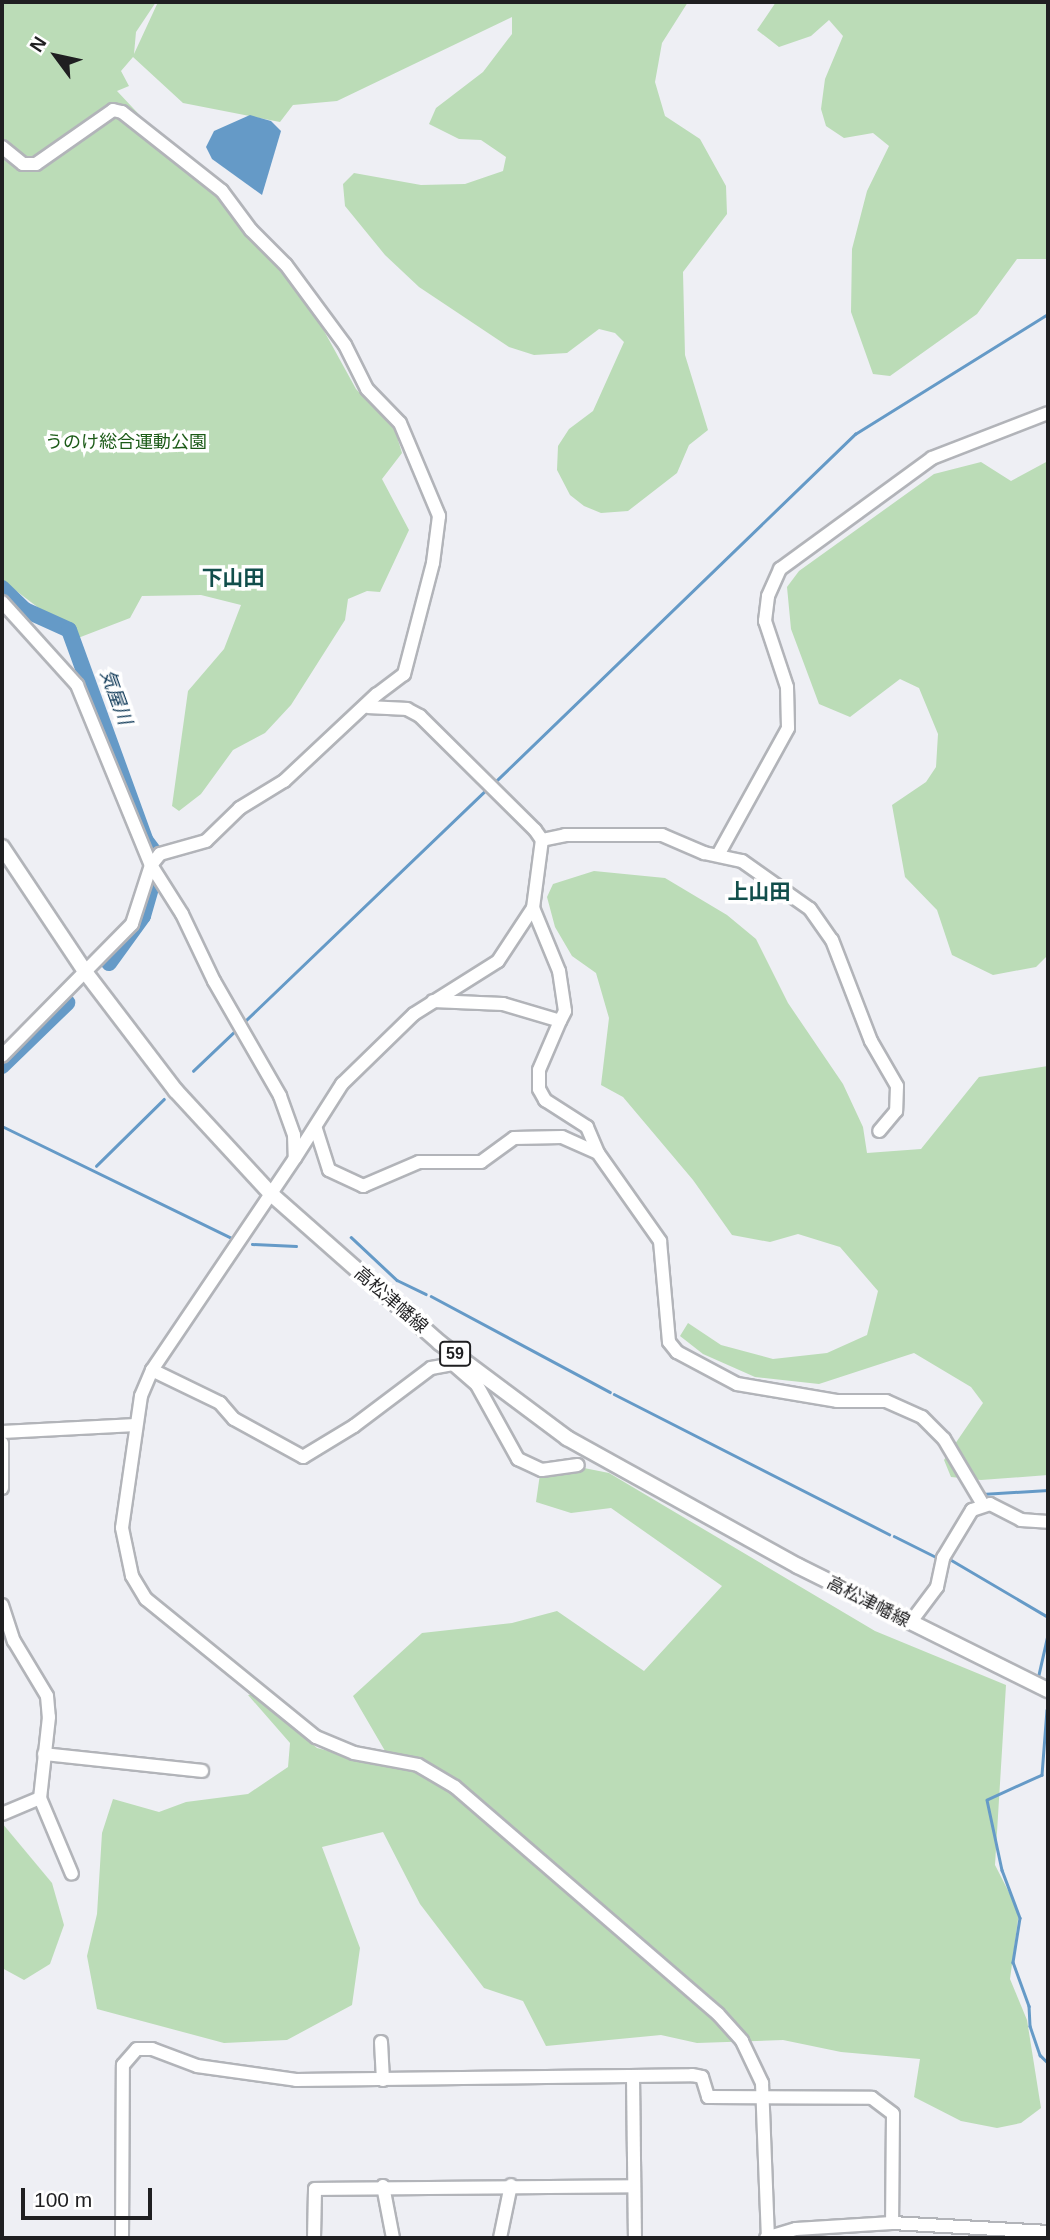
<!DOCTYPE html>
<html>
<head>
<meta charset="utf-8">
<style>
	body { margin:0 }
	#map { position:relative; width:1050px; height:2240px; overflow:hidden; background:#eeeff4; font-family:Helvetica,"Noto Sans JP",sans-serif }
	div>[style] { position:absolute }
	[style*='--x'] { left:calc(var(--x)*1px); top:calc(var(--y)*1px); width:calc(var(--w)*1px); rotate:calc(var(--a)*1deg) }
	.green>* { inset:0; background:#bbdcb7 }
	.water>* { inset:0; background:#659ac7 }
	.stream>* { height:2.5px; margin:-1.25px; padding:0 1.25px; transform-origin:1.25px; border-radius:1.25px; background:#659ac7 }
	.river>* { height:16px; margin:-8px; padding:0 8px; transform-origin:8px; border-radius:8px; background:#659ac7 }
	.roads { filter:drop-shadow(2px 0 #b2b4b9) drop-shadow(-2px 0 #b2b4b9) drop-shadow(0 2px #b2b4b9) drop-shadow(0 -2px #b2b4b9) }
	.minor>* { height:12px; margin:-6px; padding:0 6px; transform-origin:6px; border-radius:6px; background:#fff }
	.major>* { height:14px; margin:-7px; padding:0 7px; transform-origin:7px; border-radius:7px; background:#fff }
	span { translate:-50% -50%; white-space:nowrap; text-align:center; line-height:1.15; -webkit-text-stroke:7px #fff; paint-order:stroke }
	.shield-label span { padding:2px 5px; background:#fff; border:2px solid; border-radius:5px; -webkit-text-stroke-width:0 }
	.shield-label { font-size:16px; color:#1f1f21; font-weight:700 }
	.park-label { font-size:18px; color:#1c5b18 }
	.street-label { font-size:18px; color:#1f1f21 }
	.water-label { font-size:19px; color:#103a58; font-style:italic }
	.quarter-label { font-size:21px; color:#114e4b; font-weight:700 }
	.frame { position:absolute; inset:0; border:4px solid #1f1f21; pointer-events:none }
	.north { position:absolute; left:21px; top:21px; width:70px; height:70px; -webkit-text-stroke:5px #fff; paint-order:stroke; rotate:303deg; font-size:19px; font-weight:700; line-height:28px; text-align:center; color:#1f1f21 }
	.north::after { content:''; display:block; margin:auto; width:24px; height:32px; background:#1f1f21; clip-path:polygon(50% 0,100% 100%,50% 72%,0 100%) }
	.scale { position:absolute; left:21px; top:2188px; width:131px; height:32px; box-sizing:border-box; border:4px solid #1f1f21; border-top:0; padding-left:9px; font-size:21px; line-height:24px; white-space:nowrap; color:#1f1f21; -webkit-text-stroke:5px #fff; paint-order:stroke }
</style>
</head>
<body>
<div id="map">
	<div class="green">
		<div style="clip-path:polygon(2px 2px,156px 2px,136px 32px,134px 54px,158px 2px,688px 2px,662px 43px,655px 82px,665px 116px,700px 139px,726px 186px,727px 214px,683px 272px,685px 355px,708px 430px,689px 445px,677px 473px,628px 511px,601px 513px,584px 506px,570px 495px,557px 470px,558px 446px,569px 429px,593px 411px,624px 342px,615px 333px,599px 329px,567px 353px,534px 355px,509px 347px,419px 287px,385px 255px,345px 206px,343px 184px,354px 173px,421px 185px,465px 184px,503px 171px,506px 157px,481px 140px,459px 139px,429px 124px,436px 108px,483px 72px,512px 34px,512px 17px,337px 101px,293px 105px,280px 122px,183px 103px,133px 57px,121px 71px,129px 86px,117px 91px,148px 124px,142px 137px,218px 196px,312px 309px,356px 389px,395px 430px,402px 453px,382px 479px,409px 530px,380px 592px,367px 591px,348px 599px,345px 620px,291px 705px,265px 733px,233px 750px,201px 794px,179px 811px,172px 806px,188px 691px,224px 649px,241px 605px,201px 595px,142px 596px,130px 618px,78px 638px,2px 580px)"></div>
		<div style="clip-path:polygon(776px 2px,1048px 2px,1048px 259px,1017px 259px,977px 314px,890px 376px,873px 374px,851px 312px,852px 249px,867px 191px,889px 146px,873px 133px,844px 138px,826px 126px,821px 109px,825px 79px,843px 36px,829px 20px,811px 36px,779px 47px,757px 30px)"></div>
		<div style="clip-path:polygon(1048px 461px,1048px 955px,1036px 967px,993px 975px,952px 955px,937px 910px,905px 877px,892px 805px,926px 782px,936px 767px,938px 734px,919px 688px,900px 679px,850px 717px,819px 704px,791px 629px,787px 587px,799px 571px,934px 474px,981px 462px,1011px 481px)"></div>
		<div style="clip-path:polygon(594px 871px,665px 878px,727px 915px,756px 939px,788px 1003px,843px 1084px,863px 1127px,867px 1153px,921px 1149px,979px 1077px,1048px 1066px,1048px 1475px,981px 1480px,951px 1477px,944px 1460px,983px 1403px,971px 1387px,914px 1353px,819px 1384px,755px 1377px,703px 1354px,680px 1336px,688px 1323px,721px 1345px,773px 1359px,827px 1353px,867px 1335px,878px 1291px,840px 1247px,798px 1234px,770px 1242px,732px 1235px,693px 1180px,623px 1097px,601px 1085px,609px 1018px,596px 973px,572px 956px,555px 927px,547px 897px,553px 884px)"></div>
		<div style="clip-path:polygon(579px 1467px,609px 1473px,875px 1631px,1006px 1685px,995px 1865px,1019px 1912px,1010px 1979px,1027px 2020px,1041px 2108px,1021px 2123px,997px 2128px,961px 2121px,914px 2097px,920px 2059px,841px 2052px,783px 2040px,697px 2043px,661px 2035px,546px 2046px,523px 2001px,484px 1988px,420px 1904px,383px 1832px,322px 1847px,360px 1948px,352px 2005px,287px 2040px,224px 2043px,97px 2009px,87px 1956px,97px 1914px,102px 1833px,113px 1799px,159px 1812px,186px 1802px,248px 1794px,288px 1767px,290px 1743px,248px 1695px,255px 1694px,317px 1748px,395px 1768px,353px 1696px,422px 1633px,512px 1623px,557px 1611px,644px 1671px,722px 1586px,611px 1508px,571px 1513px,536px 1502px,540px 1474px)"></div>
		<div style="clip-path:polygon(2px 1823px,52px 1883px,64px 1925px,50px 1964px,24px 1980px,2px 1968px)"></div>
	</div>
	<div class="water">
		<div style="clip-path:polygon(250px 115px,271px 121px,281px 131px,262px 195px,212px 159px,206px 147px,214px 131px)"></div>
	</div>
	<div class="stream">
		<div style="--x:495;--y:782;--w:501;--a:-44.03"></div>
		<div style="--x:855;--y:434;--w:227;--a:-31.9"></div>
		<div style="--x:243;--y:1023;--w:339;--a:-43.8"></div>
		<div style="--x:193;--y:1071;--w:59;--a:-43.6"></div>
		<div style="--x:2;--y:1126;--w:256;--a:26"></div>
		<div style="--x:96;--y:1166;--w:95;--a:-44.6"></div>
		<div style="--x:351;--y:1237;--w:63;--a:43.1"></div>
		<div style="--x:397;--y:1280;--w:32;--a:26"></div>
		<div style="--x:252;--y:1244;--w:44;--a:2.6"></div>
		<div style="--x:431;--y:1296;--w:203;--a:28.2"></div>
		<div style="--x:614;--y:1394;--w:309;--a:27"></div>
		<div style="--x:982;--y:1494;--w:66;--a:-3.5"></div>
		<div style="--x:894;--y:1536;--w:51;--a:26.6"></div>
		<div style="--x:948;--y:1558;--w:116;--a:30.5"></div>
		<div style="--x:1038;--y:1677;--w:45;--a:-77.2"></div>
		<div style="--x:1047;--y:1710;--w:65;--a:94.4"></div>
		<div style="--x:1042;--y:1775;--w:60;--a:155.6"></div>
		<div style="--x:987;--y:1800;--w:72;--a:77.9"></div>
		<div style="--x:1002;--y:1870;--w:51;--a:69.4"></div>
		<div style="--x:1020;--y:1918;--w:45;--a:99"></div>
		<div style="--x:1013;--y:1962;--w:47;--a:70"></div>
		<div style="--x:1029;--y:2006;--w:20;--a:87"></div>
		<div style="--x:1030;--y:2026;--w:31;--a:71"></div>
		<div style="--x:1040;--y:2055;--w:11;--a:45"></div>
	</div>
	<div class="river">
		<div style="--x:2;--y:588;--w:32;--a:44"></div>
		<div style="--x:25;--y:610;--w:48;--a:24.4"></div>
		<div style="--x:69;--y:630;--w:225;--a:70"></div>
		<div style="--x:146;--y:841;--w:15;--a:53"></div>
		<div style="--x:109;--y:963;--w:58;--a:-54.1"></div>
		<div style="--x:143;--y:916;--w:32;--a:-74"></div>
		<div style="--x:2;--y:1066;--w:91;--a:-44.1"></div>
	</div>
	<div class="roads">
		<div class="minor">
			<div style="--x:2;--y:147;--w:27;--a:39"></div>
			<div style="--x:23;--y:164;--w:13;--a:0"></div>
			<div style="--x:36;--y:164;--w:94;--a:-35"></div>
			<div style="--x:113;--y:110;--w:9;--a:13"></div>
			<div style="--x:122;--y:112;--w:127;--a:38.3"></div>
			<div style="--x:222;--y:191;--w:49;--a:53.4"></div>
			<div style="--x:251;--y:230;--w:49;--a:45"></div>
			<div style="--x:286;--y:265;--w:99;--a:53.6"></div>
			<div style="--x:345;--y:345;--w:49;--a:63.4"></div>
			<div style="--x:367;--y:389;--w:47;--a:45.9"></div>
			<div style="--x:400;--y:423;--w:101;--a:67.2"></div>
			<div style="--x:439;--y:516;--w:47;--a:97.3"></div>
			<div style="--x:433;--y:563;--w:115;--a:104.6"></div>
			<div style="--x:404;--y:674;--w:34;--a:143"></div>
			<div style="--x:377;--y:694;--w:127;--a:136.9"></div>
			<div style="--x:284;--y:781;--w:52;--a:148.5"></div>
			<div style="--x:240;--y:808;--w:47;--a:135.9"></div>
			<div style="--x:206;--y:841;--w:48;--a:164.2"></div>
			<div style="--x:160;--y:854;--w:14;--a:129"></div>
			<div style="--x:151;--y:865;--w:62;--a:107.9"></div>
			<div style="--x:132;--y:924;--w:185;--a:134.6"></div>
			<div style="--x:2;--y:602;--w:112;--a:47.9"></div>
			<div style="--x:77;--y:685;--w:195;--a:67.7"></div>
			<div style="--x:151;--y:865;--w:58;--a:57.7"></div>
			<div style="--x:182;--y:914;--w:74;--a:64.5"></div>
			<div style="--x:214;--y:981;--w:133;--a:60.1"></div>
			<div style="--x:280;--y:1096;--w:41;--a:70.3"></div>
			<div style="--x:294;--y:1135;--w:23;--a:88"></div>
			<div style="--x:295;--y:1158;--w:256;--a:124"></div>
			<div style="--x:152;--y:1370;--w:28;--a:113"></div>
			<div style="--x:141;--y:1396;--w:133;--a:98.2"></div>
			<div style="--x:122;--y:1528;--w:49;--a:78.2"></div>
			<div style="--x:132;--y:1576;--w:27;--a:59"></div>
			<div style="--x:146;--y:1599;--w:219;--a:39.1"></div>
			<div style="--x:316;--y:1737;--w:41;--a:22.8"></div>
			<div style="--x:354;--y:1753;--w:65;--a:10.6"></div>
			<div style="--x:418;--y:1765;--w:43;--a:30.7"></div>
			<div style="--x:455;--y:1787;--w:347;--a:40.8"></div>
			<div style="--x:718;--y:2014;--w:36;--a:48"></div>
			<div style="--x:742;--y:2041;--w:47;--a:64.5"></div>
			<div style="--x:762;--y:2083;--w:155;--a:87.8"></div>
			<div style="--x:542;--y:840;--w:24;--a:-12"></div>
			<div style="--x:565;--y:835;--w:97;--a:0"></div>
			<div style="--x:662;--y:835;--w:46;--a:23.2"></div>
			<div style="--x:704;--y:853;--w:39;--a:12"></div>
			<div style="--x:742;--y:861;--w:83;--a:35.2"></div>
			<div style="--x:810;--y:909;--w:38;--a:55"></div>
			<div style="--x:832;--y:940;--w:108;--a:68.9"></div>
			<div style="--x:871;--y:1041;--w:52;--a:60"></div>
			<div style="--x:897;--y:1086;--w:25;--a:92"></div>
			<div style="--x:896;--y:1111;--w:26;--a:130"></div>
			<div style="--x:718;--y:855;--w:145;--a:-61.1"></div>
			<div style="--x:788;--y:728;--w:41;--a:-91.4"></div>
			<div style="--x:787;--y:687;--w:70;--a:-108.4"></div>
			<div style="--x:765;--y:621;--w:25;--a:-83"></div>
			<div style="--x:768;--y:596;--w:30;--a:-66"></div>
			<div style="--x:780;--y:569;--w:188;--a:-36.1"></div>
			<div style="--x:932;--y:458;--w:124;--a:-21.2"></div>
			<div style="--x:433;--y:1001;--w:70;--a:2.5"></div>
			<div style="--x:503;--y:1004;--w:59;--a:16.6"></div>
			<div style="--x:560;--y:1021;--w:11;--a:-63"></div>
			<div style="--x:565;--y:1011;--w:40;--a:-98.5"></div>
			<div style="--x:559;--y:971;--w:68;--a:-112.4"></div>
			<div style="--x:560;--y:1021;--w:53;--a:113.2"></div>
			<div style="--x:539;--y:1070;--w:19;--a:90"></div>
			<div style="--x:539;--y:1089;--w:13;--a:61"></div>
			<div style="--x:545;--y:1100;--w:50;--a:32.7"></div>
			<div style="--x:587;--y:1127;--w:28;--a:67"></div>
			<div style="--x:316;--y:1129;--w:43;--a:72.4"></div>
			<div style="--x:329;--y:1170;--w:38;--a:25"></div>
			<div style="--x:363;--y:1186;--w:61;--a:-23.2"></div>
			<div style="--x:419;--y:1162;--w:62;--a:0"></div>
			<div style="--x:481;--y:1162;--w:41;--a:-36"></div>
			<div style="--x:514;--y:1138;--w:48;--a:-1.2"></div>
			<div style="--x:562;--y:1137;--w:39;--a:24"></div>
			<div style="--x:598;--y:1153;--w:108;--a:54.8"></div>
			<div style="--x:660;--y:1241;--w:101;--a:84.9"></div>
			<div style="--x:669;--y:1342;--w:13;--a:51"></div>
			<div style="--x:677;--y:1352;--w:68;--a:28.1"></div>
			<div style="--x:737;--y:1384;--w:101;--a:9.6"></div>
			<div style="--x:837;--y:1401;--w:49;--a:0"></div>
			<div style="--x:886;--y:1401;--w:39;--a:24"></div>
			<div style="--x:922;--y:1417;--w:31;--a:45"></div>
			<div style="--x:944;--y:1439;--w:74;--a:59.3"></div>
			<div style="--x:295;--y:1158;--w:88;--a:-57.6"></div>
			<div style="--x:342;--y:1084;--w:100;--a:-44.2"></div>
			<div style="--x:414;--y:1014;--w:99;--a:-32.2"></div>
			<div style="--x:498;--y:961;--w:64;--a:-56.6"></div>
			<div style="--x:533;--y:908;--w:69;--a:-82.5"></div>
			<div style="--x:542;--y:840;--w:12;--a:-125"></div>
			<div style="--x:535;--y:830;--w:162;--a:-135.3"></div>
			<div style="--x:420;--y:716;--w:15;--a:-152"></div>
			<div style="--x:407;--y:709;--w:39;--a:-177"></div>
			<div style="--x:152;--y:1370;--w:76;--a:25.9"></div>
			<div style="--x:220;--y:1403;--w:21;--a:49"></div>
			<div style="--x:234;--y:1419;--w:79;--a:28.8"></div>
			<div style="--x:303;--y:1457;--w:60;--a:-31.3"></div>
			<div style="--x:354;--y:1426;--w:96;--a:-37"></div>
			<div style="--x:431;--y:1368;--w:22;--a:-10"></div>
			<div style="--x:453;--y:1364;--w:32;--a:41"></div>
			<div style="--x:477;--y:1385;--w:85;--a:61"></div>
			<div style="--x:518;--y:1459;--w:26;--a:25"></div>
			<div style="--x:542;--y:1470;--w:36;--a:-8"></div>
			<div style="--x:2;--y:1432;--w:134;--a:-3"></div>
			<div style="--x:2;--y:1443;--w:45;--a:90"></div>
			<div style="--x:2;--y:1605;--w:38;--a:72"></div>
			<div style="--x:14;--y:1641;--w:64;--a:59"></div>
			<div style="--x:47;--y:1696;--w:21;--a:85"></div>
			<div style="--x:49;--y:1717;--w:81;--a:96.3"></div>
			<div style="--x:40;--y:1798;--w:41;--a:157.2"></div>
			<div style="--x:910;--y:1623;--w:45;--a:-53.1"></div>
			<div style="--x:937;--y:1587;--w:30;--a:-78"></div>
			<div style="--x:943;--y:1558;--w:56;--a:-58.9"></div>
			<div style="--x:972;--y:1510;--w:19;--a:-18"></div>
			<div style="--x:990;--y:1504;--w:35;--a:27"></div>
			<div style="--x:1021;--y:1520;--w:27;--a:4"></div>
			<div style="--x:44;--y:1754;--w:159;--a:6.1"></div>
			<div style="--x:40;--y:1798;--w:82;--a:67.2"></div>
			<div style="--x:381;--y:2042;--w:38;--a:87"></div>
			<div style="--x:633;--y:2077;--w:161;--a:89.3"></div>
			<div style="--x:383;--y:2186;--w:53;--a:79.1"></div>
			<div style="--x:122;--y:2238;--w:173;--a:-89.7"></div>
			<div style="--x:123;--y:2065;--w:21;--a:-49"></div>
			<div style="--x:137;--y:2049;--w:15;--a:0"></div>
			<div style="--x:152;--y:2049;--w:48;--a:20.7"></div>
			<div style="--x:197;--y:2066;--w:100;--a:8"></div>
			<div style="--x:296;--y:2080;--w:396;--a:-0.7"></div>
			<div style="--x:692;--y:2075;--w:10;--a:11"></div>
			<div style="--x:702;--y:2077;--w:21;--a:73"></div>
			<div style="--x:708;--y:2097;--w:164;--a:0.3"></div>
			<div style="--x:872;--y:2098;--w:26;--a:37"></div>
			<div style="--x:893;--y:2114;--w:109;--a:90.5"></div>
			<div style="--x:314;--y:2238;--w:49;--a:-88.8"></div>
			<div style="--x:315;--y:2189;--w:317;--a:-0.5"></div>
			<div style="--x:500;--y:2238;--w:54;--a:-78.3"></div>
			<div style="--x:766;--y:2238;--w:31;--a:-17"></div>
			<div style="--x:796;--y:2229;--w:96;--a:-3.6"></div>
			<div style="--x:892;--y:2223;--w:156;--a:3.3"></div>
		</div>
		<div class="major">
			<div style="--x:2;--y:847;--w:151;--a:56.3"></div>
			<div style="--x:86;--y:973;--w:148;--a:52.7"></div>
			<div style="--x:176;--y:1091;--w:140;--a:47.3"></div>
			<div style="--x:271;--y:1194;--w:225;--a:41.4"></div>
			<div style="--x:440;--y:1343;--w:159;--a:36.8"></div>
			<div style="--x:567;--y:1438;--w:264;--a:29"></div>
			<div style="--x:798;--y:1566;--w:279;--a:26.4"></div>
		</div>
	</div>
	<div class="shield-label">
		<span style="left:455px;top:1354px">59</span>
	</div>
	<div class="park-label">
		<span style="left:126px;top:442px">うのけ総合運動公園</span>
	</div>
	<div class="street-label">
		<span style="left:391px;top:1300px;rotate:41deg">高松津幡線</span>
		<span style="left:868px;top:1602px;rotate:27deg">高松津幡線</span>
	</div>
	<div class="water-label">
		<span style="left:116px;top:697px;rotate:70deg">気屋川</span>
	</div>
	<div class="quarter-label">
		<span style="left:233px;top:578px">下山田</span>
		<span style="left:759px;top:892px">上山田</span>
	</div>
	<div class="frame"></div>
	<div class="north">N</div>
	<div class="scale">100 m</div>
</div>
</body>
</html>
